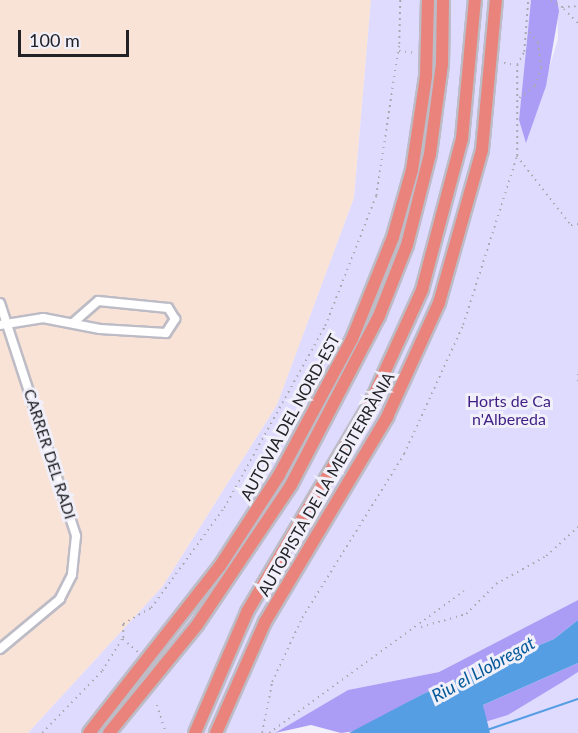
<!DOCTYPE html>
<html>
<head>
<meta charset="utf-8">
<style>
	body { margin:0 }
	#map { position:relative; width:578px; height:733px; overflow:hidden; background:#f1f0fa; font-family:Lato,sans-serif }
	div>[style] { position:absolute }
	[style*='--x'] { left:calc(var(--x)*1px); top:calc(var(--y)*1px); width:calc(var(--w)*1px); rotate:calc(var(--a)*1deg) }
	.industrial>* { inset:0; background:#f9e2d6 }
	.green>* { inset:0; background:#dfdbff }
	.forest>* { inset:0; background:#ab9df5 }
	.water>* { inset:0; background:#569ee3 }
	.stream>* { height:2px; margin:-1px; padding:0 1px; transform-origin:1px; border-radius:1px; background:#569ee3 }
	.path>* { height:1.5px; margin-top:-0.75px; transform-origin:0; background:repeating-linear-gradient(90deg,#aaa9b1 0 1.5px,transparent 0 6px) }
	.roads { filter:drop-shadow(2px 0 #bdbcc6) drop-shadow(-2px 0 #bdbcc6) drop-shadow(0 2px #bdbcc6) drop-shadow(0 -2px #bdbcc6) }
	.minor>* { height:8px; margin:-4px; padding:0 4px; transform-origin:4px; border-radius:4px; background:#fff }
	.highway>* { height:12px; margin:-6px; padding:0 6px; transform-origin:6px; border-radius:6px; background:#e9837b }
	span { translate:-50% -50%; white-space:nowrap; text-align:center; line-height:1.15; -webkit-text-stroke:6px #f1f0fa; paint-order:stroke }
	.park-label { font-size:16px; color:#3f1f84 }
	.street-label { font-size:16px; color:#222125 }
	.water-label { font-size:18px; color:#055999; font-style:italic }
	.scale { position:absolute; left:18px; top:30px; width:111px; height:27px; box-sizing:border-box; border:3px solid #222125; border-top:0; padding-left:8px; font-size:18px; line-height:21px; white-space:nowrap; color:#222125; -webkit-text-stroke:4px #f1f0fa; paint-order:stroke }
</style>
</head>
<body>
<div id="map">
	<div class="industrial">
		<div style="clip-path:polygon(0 0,371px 0,354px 198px,277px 405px,163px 586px,28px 733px,0 733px)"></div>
	</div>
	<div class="green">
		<div style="clip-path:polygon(371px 0,531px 0,519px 120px,528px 138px,558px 39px,557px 0,578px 0,578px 600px,439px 672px,348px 690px,275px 733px,28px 733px,163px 586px,277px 405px,354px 198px)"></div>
		<div style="clip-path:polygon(578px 672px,578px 733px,490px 733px,485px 722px,508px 715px)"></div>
	</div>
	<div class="forest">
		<div style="clip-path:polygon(531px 0,557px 0,559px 11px,546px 86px,526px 143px,519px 120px)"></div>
		<div style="clip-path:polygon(578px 600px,578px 620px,554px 639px,425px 693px,356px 731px,341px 733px,311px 725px,275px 733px,348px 690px,439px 672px)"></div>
		<div style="clip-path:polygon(578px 663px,578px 672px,564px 681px,508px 715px,485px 722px,483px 705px)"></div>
	</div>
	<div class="water">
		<div style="clip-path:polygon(578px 620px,578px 663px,483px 705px,490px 733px,349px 733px,425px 693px,554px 639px)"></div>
	</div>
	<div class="stream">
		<div style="--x:487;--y:730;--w:96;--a:-18.8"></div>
	</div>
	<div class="path">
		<div style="--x:551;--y:0;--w:13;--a:32"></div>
		<div style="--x:562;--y:7;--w:16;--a:-4"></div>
		<div style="--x:564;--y:9;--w:20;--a:45"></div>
		<div style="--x:399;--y:51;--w:16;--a:7"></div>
		<div style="--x:504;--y:63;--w:12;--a:9"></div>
		<div style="--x:519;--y:98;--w:20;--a:-37"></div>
		<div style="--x:535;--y:86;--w:19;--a:-72"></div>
		<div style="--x:541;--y:68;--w:25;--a:-97"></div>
		<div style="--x:538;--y:43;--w:17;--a:-130"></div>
		<div style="--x:517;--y:156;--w:88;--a:52"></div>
		<div style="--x:571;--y:225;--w:7;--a:-8"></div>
		<div style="--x:578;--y:374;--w:12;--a:90"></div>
		<div style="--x:421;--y:627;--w:47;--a:-16.1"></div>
		<div style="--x:466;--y:614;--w:42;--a:-45"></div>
		<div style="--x:496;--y:584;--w:57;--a:-29.2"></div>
		<div style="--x:546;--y:556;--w:43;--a:-42.2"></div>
		<div style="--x:123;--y:639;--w:20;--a:41"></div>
		<div style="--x:157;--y:705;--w:29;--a:72"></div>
		<div style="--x:42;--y:733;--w:86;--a:-45.9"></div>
		<div style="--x:102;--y:671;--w:39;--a:-58"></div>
		<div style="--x:123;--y:638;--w:14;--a:-90"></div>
		<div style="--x:123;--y:624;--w:32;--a:-30"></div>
		<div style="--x:151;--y:608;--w:124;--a:-53.9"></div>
		<div style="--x:224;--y:508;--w:208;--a:-61"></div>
		<div style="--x:325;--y:326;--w:140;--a:-68.6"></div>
		<div style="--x:376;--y:196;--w:154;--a:-81.4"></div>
		<div style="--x:399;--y:44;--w:44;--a:-88.7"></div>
		<div style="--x:262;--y:733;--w:52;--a:-78.9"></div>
		<div style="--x:272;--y:682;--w:71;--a:-64.9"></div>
		<div style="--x:302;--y:618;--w:193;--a:-58.1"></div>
		<div style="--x:404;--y:454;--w:142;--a:-65.4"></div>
		<div style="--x:463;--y:325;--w:177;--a:-72.3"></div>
		<div style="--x:517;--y:156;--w:91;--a:-90"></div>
		<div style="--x:517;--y:65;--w:15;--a:-62"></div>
		<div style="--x:524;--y:52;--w:52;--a:-85.6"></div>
		<div style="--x:269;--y:733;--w:241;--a:-36.1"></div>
	</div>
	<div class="roads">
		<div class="minor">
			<div style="--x:0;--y:303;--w:245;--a:71.9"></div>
			<div style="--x:76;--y:536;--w:39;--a:96"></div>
			<div style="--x:72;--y:575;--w:27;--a:117"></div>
			<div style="--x:60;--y:599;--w:78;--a:140.2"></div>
			<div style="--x:0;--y:325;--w:44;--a:-9.2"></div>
			<div style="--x:43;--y:318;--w:58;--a:10.9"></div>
			<div style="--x:100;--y:329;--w:66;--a:3.5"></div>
			<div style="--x:166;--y:333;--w:17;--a:-57"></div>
			<div style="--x:175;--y:319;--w:13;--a:-122"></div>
			<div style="--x:168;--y:308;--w:70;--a:-174.3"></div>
			<div style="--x:98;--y:301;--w:33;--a:139"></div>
		</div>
		<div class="highway">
			<div style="--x:89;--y:733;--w:212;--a:-51.9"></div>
			<div style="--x:220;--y:566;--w:108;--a:-57"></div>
			<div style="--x:279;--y:475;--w:154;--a:-61.8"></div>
			<div style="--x:352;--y:339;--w:110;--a:-68.1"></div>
			<div style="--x:393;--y:237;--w:70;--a:-74.2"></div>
			<div style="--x:412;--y:170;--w:95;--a:-81.5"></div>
			<div style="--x:426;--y:76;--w:76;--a:-88.5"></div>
			<div style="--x:109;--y:733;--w:139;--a:-50.8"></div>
			<div style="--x:197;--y:625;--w:169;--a:-56.1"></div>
			<div style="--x:291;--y:485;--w:191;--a:-62.5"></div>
			<div style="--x:379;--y:316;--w:76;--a:-68.5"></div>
			<div style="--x:407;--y:245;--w:94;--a:-75.8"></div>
			<div style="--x:430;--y:154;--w:91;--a:-82.4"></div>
			<div style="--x:442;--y:64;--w:64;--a:-89.1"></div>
			<div style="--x:195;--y:733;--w:132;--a:-66.7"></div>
			<div style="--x:247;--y:612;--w:239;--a:-59.4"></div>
			<div style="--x:369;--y:406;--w:128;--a:-65.4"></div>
			<div style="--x:422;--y:290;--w:156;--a:-75.2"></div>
			<div style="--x:462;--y:139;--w:140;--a:-84.7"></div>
			<div style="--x:216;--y:733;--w:121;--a:-66.2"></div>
			<div style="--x:265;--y:622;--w:239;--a:-59.2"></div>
			<div style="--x:387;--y:417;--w:125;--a:-65.5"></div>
			<div style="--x:439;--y:303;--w:159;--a:-74.3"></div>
			<div style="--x:482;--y:150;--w:151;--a:-84.7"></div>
		</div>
	</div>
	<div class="park-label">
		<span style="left:509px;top:410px">Horts de Ca<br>n'Albereda</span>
	</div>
	<div class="street-label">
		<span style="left:290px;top:417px;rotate:-61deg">AUTOVIA DEL NORD-EST</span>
		<span style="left:50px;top:454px;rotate:72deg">CARRER DEL RADI</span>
		<span style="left:326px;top:484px;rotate:-60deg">AUTOPISTA DE LA MEDITERRÀNIA</span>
	</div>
	<div class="water-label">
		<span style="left:483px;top:669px;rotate:-29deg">Riu el Llobregat</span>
	</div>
	<div class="scale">100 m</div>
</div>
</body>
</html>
